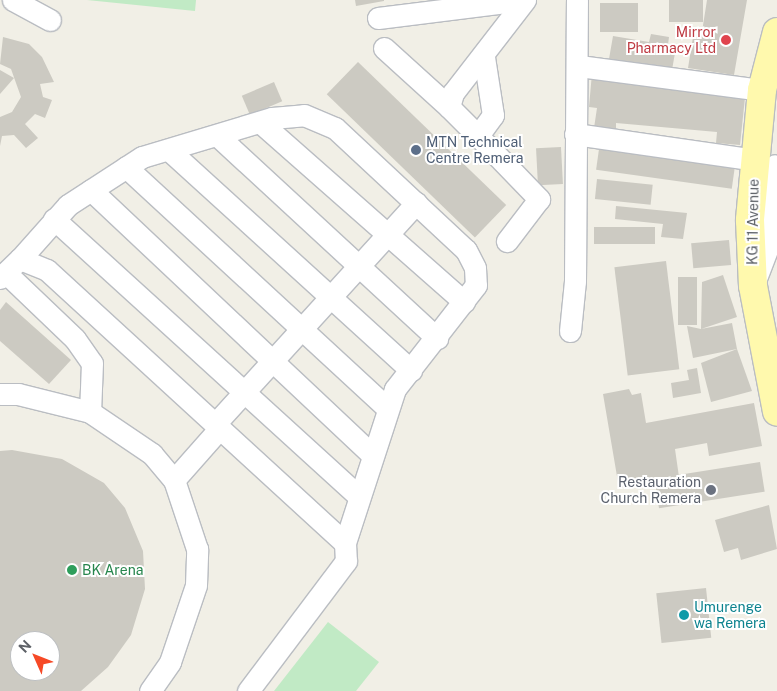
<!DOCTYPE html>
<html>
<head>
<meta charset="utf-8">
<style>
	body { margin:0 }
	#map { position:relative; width:777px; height:691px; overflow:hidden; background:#f1efe6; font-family:"Public Sans",sans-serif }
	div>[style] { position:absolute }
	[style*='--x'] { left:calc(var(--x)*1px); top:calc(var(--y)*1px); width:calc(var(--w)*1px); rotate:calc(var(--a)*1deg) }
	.green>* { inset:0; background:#c1eac5 }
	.building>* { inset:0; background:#cccac2; transform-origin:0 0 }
	.roads { filter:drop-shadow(1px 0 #babdc2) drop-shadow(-1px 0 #babdc2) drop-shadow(0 1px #babdc2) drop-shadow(0 -1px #babdc2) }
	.minor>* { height:21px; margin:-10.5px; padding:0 10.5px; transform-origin:10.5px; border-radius:10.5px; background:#fff }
	.major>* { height:28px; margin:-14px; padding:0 14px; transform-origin:14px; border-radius:14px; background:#fff9ad }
	.dots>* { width:14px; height:14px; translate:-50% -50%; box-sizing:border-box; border:2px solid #fff; border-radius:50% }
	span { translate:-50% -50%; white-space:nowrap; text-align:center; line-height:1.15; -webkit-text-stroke:4px #fff; paint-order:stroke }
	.health-label { font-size:14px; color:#be3a42 }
	.right { translate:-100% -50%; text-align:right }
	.service-label { font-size:14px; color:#4e5e75 }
	.left { translate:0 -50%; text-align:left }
	.street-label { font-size:14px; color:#5d6167 }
	.worship-label { font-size:14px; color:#5b616d }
	.leisure-label { font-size:14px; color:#27864d }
	.culture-label { font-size:14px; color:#0d838f }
	.north { position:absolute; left:10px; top:631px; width:50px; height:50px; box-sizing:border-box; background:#fff; border:1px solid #bec0c2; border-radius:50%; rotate:314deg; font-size:14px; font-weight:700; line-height:20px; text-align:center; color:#5d6167 }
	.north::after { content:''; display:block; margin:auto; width:18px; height:22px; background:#f64926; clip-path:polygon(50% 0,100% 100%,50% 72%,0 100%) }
</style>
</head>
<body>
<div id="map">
	<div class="green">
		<div style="clip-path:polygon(87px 0,196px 0,195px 11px)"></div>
		<div style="clip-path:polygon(328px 622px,379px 662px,356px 691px,274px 691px)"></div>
	</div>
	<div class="building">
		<div style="clip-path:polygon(355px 0,384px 0,384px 1px,356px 6px)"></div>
		<div style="left:669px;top:0;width:34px;height:22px"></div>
		<div style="clip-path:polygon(707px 0,747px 0,734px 75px,688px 68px,693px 37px,701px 38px)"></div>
		<div style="left:600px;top:3px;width:38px;height:29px"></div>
		<div style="clip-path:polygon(651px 34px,669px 37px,667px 52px,675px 53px,672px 70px,609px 59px,613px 36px,649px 42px)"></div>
		<div style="clip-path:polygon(3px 37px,29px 44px,42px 57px,54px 82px,40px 84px,43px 97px,52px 100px,45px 118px,35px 114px,25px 124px,38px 138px,26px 148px,14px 135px,2px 136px,0 146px,0 117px,12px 112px,21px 97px,11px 69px,0 64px)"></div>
		<div style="left:358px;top:62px;width:206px;height:45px;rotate:44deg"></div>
		<div style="clip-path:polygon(0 70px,14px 78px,0 94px)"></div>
		<div style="clip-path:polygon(592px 73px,746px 88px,740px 145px,716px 143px,717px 132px,616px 123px,616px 130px,594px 128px,597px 108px,589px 107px)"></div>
		<div style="left:274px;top:82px;width:21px;height:35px;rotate:67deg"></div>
		<div style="left:600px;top:142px;width:137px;height:28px;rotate:8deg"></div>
		<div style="left:561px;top:147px;width:37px;height:25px;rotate:87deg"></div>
		<div style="left:597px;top:179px;width:56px;height:20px;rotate:6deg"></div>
		<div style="clip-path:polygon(616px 206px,687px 213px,683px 239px,661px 237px,663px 224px,615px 219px)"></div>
		<div style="left:655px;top:227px;width:17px;height:61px;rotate:90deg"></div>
		<div style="left:729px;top:240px;width:25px;height:38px;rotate:85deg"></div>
		<div style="left:666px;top:261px;width:109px;height:52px;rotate:83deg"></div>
		<div style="clip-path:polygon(723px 275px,737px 317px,701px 329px,732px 323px,737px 349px,693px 358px,687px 326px,701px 329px,702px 282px)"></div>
		<div style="left:678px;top:277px;width:19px;height:48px"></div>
		<div style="clip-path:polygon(6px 302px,71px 360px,49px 384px,0 341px,0 310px)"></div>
		<div style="clip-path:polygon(737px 349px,752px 391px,711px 402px,701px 363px)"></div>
		<div style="clip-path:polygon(697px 368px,701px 393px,673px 398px,671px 383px,689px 380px,687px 370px)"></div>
		<div style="clip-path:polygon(629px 389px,632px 395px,641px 393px,646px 423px,754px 403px,762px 446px,709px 456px,707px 443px,675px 449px,679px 477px,619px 488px,603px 394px)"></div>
		<div style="clip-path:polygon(evenodd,12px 450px,62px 459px,104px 483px,125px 508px,143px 551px,145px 589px,131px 635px,108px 667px,81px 691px,0 691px,0 451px,12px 450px,20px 641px,50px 641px,50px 671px,20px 671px,20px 641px)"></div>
		<div style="left:760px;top:462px;width:30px;height:107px;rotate:81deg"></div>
		<div style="clip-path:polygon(769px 505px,777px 549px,741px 560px,738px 548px,724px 552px,715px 520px)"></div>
		<div style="left:706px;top:588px;width:50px;height:50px;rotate:84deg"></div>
	</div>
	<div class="roads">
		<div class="minor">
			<div style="--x:13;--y:0;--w:42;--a:28.4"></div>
			<div style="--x:378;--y:18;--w:145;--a:-7.1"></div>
			<div style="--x:384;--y:48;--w:88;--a:42.2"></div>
			<div style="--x:484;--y:57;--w:59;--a:81.2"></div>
			<div style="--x:493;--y:115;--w:26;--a:126"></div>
			<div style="--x:478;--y:136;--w:41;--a:-135"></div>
			<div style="--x:449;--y:107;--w:15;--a:-74"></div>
			<div style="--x:453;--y:93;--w:118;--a:-52.3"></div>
			<div style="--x:579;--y:66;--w:185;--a:7.5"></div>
			<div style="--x:260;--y:122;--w:272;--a:41.4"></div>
			<div style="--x:575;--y:134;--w:182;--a:8.2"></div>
			<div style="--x:478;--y:136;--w:88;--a:45.9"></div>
			<div style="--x:539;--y:199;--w:53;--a:127.3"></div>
			<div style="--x:219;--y:137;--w:297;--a:42.7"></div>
			<div style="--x:170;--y:151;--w:326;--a:42.3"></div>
			<div style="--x:126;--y:167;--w:355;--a:42.7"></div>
			<div style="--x:91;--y:190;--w:386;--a:43.3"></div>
			<div style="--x:54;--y:219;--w:413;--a:42.3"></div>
			<div style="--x:20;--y:259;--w:72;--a:-48.4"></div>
			<div style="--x:68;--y:205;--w:88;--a:-33"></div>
			<div style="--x:142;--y:157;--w:136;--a:-16.7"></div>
			<div style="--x:272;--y:118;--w:32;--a:-5"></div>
			<div style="--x:304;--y:115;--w:34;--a:23"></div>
			<div style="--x:335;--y:128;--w:179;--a:43"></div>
			<div style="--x:466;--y:250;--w:20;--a:63"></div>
			<div style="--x:475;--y:268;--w:17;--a:87"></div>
			<div style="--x:476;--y:285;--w:132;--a:127.9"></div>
			<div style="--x:395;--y:389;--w:162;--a:108"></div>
			<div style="--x:6;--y:273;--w:95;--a:43.7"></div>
			<div style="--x:75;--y:339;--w:29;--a:55"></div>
			<div style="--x:92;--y:363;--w:49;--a:92.3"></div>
			<div style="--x:90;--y:412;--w:75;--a:34.1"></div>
			<div style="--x:152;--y:454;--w:34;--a:50"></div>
			<div style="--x:0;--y:278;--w:28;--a:-44"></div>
			<div style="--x:20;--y:259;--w:29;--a:22"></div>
			<div style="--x:47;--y:270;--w:404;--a:42.5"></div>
			<div style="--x:345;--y:543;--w:18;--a:87"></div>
			<div style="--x:346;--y:561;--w:163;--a:127"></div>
			<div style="--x:755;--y:281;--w:34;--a:-69"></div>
			<div style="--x:767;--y:249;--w:84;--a:-84.6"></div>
			<div style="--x:570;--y:331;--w:50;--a:-84.3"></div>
			<div style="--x:575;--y:281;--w:281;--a:-89.6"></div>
			<div style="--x:0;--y:394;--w:18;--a:0"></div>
			<div style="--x:18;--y:394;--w:74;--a:14"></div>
			<div style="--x:215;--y:424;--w:299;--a:-47.7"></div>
			<div style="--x:150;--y:691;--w:35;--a:-55"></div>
			<div style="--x:170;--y:662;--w:81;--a:-71.3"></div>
			<div style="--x:196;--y:585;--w:36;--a:-88"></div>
			<div style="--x:197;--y:549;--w:73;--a:-108.4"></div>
			<div style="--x:174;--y:480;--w:69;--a:-48.5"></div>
		</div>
		<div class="major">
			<div style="--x:777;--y:32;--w:60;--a:104.5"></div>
			<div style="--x:762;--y:90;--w:131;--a:95.3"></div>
			<div style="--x:750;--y:220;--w:66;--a:87.4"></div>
			<div style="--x:753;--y:286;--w:128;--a:79.2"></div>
		</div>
	</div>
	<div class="dots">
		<div style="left:726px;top:40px;background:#e0444e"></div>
		<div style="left:416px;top:150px;background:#5c6f8a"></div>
		<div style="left:711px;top:490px;background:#6b7280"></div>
		<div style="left:72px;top:570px;background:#2e9e5b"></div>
		<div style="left:684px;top:615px;background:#0f9aa8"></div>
	</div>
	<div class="health-label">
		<span class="right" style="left:716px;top:40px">Mirror<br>Pharmacy Ltd</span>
	</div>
	<div class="service-label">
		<span class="left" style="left:426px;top:150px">MTN Technical<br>Centre Remera</span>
	</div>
	<div class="street-label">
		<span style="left:753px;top:222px;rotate:-89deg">KG 11 Avenue</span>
	</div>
	<div class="worship-label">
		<span class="right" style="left:701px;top:490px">Restauration<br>Church Remera</span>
	</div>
	<div class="leisure-label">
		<span class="left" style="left:82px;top:570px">BK Arena</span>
	</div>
	<div class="culture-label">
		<span class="left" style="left:694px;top:615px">Umurenge<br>wa Remera</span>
	</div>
	<div class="north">N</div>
</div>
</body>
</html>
